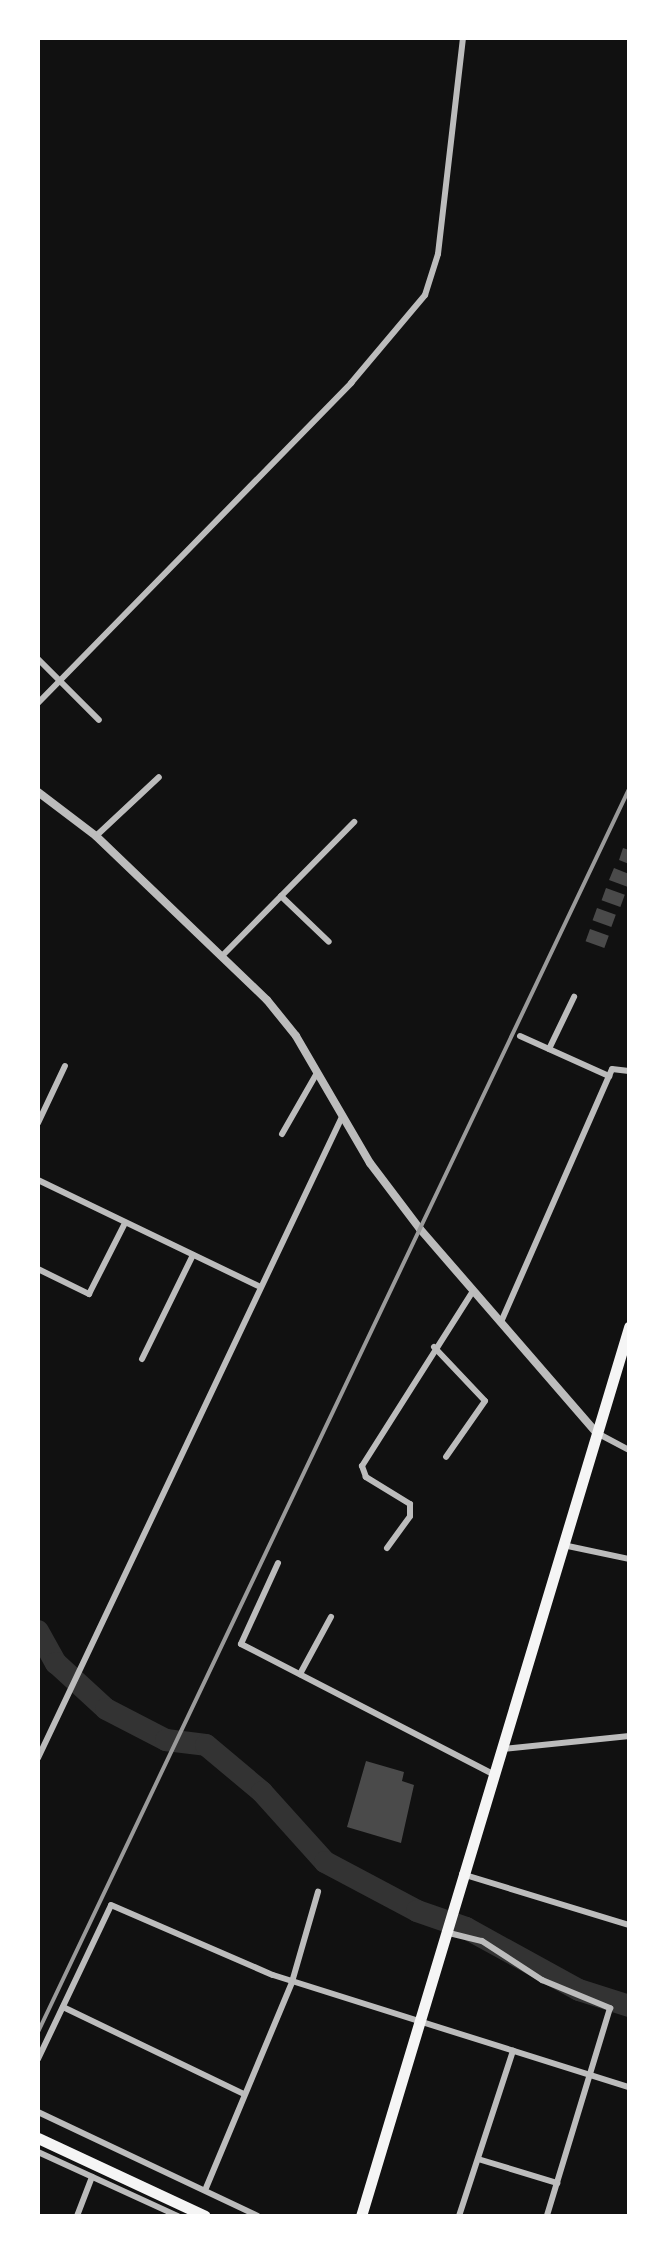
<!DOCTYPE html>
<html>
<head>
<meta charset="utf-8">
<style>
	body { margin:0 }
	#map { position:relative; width:667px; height:2254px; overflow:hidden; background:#111; font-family:"Work Sans",sans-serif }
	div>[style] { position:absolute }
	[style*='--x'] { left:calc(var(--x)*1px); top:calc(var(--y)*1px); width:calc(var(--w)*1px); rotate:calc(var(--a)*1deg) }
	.river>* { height:22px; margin:-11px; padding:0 11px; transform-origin:11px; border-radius:11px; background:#333 }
	.building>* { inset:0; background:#4a4a4a; transform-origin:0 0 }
	.minor>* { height:6px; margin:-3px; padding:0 3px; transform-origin:3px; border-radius:3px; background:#bcbcbc }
	.tertiary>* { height:8px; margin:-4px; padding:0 4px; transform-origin:4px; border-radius:4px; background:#bcbcbc }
	.trunk>* { height:11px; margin:-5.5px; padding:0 5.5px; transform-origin:5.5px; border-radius:5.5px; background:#f5f5f5 }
	.rail>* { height:4px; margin:-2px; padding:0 2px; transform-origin:2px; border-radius:2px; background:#9a9a9a }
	span { translate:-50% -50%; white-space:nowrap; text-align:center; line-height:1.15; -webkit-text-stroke:6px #fff; paint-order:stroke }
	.frame { position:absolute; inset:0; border:40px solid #fff; pointer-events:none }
</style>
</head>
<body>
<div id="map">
	<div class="river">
		<div style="--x:38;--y:1631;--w:37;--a:61"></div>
		<div style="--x:56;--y:1663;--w:68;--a:42.6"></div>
		<div style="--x:106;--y:1709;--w:68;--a:27.3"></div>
		<div style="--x:166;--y:1740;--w:40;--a:7.1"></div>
		<div style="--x:206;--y:1745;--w:73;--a:40"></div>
		<div style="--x:262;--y:1792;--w:94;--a:48"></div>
		<div style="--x:325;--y:1862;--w:104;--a:28"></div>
		<div style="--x:417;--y:1911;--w:52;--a:19.1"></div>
		<div style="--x:466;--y:1928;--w:129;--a:28.8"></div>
		<div style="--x:579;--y:1990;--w:52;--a:17.7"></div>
	</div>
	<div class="building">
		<div style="clip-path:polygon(623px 848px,629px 850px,629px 864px,619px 860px)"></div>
		<div style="clip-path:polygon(614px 868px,629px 874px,628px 887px,609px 880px)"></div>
		<div style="left:606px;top:888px;width:20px;height:13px;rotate:20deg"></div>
		<div style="left:597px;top:908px;width:20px;height:13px;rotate:20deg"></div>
		<div style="left:590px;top:929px;width:20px;height:13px;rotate:20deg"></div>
		<div style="clip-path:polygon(366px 1761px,404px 1772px,402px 1781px,414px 1785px,401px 1843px,347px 1827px)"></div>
	</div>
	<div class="minor">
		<div style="--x:38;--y:659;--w:86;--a:45"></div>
		<div style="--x:38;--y:703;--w:448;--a:-45.6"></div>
		<div style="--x:351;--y:383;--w:115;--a:-49.9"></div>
		<div style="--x:425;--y:295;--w:43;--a:-72.4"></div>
		<div style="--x:438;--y:254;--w:217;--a:-83.4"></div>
		<div style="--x:96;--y:836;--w:86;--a:-43.1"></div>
		<div style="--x:281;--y:896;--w:66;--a:43.8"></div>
		<div style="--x:223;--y:955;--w:187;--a:-45.4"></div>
		<div style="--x:520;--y:1036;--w:98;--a:24.2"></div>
		<div style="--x:549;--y:1049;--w:58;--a:-64.3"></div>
		<div style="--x:38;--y:1123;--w:63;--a:-64.7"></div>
		<div style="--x:282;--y:1134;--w:70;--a:-60.2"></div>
		<div style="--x:38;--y:1180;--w:244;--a:25.7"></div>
		<div style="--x:38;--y:1269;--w:57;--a:26.1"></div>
		<div style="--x:89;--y:1294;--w:80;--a:-63.1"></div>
		<div style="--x:501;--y:1322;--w:276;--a:-66.3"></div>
		<div style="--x:612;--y:1069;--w:17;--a:7"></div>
		<div style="--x:434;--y:1347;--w:74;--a:46.6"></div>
		<div style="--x:485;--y:1401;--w:68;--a:124.9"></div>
		<div style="--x:142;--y:1359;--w:116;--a:-63.9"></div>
		<div style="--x:597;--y:1433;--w:36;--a:28"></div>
		<div style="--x:563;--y:1545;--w:67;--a:12"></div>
		<div style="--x:387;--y:1548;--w:39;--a:-54"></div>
		<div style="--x:410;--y:1516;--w:12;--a:-90"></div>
		<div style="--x:410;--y:1504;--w:52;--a:-148.5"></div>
		<div style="--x:366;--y:1477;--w:12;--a:-110"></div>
		<div style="--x:362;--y:1466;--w:207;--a:-57.6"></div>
		<div style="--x:278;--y:1563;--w:89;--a:114.6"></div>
		<div style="--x:241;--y:1644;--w:284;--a:27.3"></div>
		<div style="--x:300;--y:1674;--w:65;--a:-61.5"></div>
		<div style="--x:502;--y:1749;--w:128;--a:-5.8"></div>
		<div style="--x:38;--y:1758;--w:709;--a:-64.63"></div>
		<div style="--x:462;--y:1874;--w:175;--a:17"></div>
		<div style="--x:445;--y:1932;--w:38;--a:14"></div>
		<div style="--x:482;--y:1941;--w:72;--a:33"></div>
		<div style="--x:542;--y:1980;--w:74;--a:22.4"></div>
		<div style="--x:610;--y:2008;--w:217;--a:106.9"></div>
		<div style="--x:63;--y:2007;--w:201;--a:25.7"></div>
		<div style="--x:38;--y:2059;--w:170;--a:-64.6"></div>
		<div style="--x:111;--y:1905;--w:176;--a:23.4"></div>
		<div style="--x:273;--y:1975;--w:373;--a:17.5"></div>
		<div style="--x:38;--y:2112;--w:243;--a:25.3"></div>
		<div style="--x:38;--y:2152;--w:154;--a:24.6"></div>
		<div style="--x:478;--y:2159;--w:83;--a:16.9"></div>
		<div style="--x:206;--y:2188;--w:223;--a:-67.3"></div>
		<div style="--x:292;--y:1982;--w:94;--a:-73.9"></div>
		<div style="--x:77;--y:2216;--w:42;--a:-69"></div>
		<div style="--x:459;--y:2216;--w:174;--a:-71.9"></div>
	</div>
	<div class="tertiary">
		<div style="--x:38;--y:792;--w:73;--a:37.2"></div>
		<div style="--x:96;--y:836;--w:237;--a:43.8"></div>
		<div style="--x:267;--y:1000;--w:46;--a:51.1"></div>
		<div style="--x:296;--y:1036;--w:147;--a:59.8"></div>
		<div style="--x:370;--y:1163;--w:83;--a:52.9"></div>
		<div style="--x:420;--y:1229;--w:270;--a:49.1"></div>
	</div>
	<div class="trunk">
		<div style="--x:38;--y:2138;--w:184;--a:25"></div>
		<div style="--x:361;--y:2216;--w:929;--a:-73.22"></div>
	</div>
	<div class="rail">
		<div style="--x:38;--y:2032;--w:1376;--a:-64.57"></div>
	</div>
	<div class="frame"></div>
</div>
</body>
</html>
